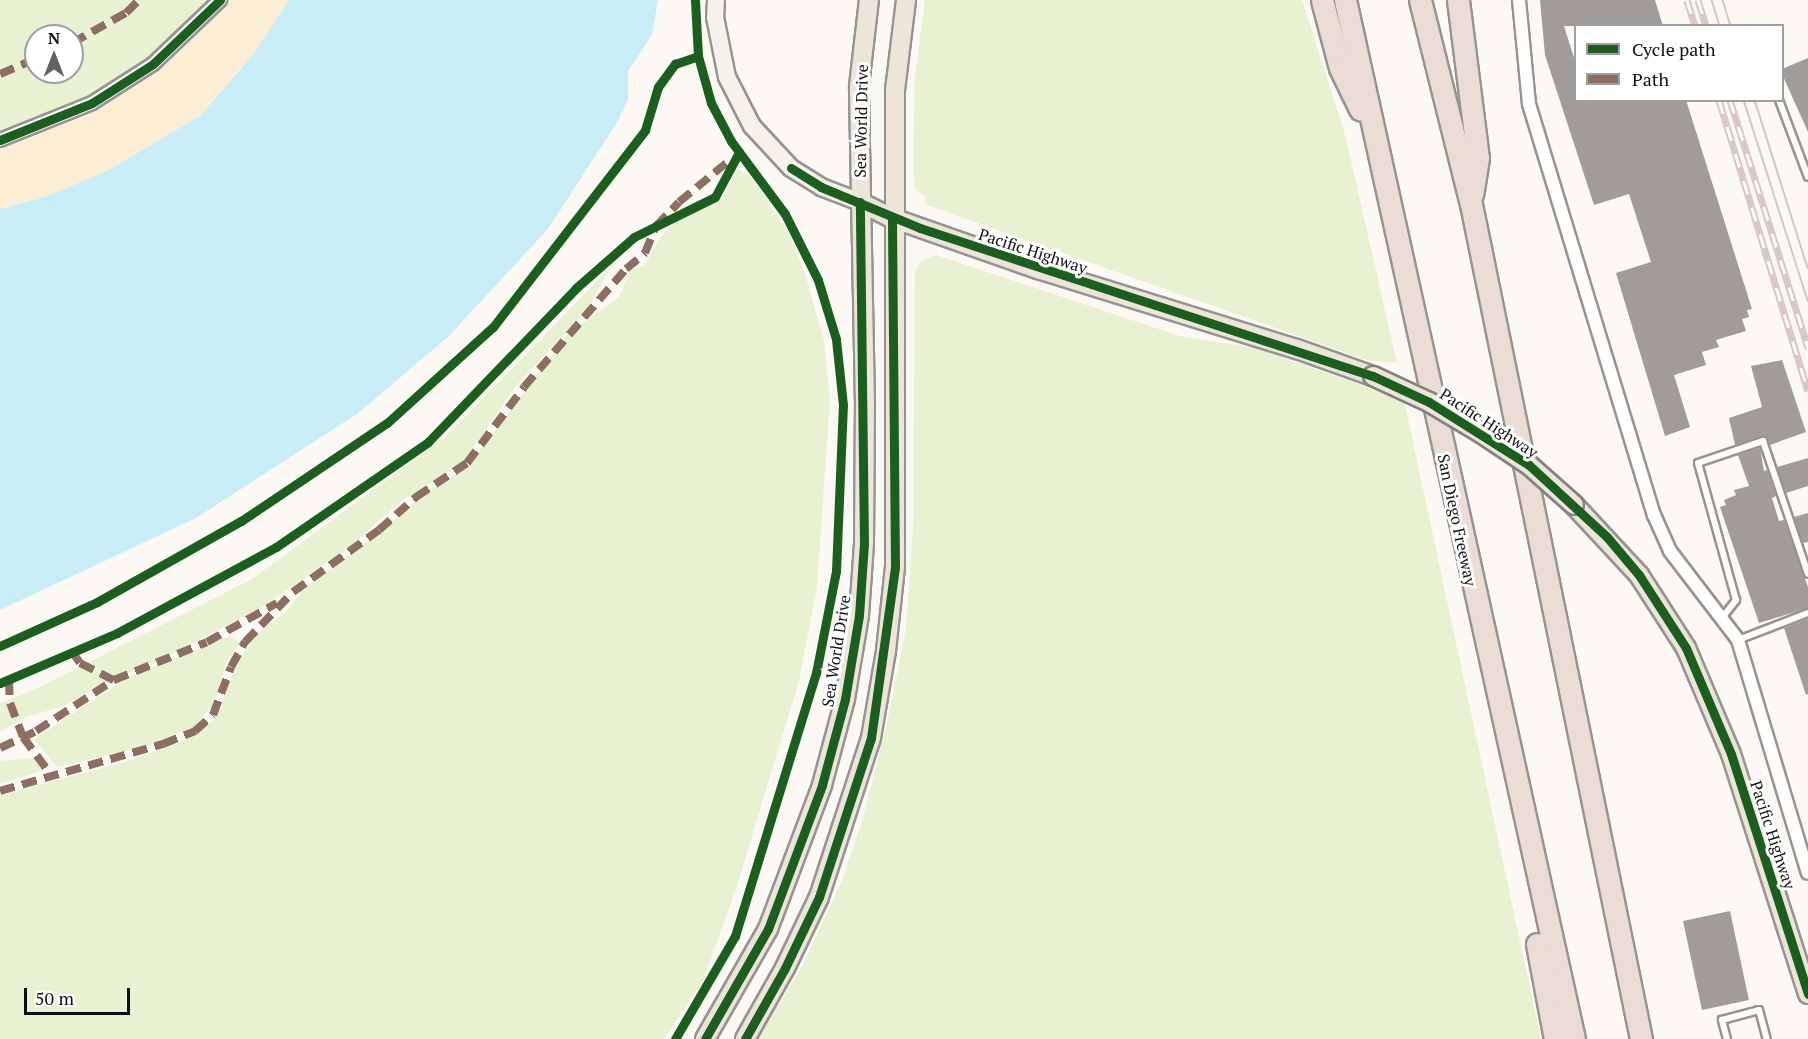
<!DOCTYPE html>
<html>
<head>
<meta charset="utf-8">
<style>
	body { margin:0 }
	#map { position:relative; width:1808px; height:1039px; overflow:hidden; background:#fcf9f4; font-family:"PT Serif",serif }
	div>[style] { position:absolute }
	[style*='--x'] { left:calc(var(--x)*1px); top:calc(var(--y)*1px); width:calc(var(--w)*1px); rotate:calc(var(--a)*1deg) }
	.green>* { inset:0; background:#e9f1d3 }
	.sand>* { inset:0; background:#fceed5 }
	.water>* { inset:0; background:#c9edf7 }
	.building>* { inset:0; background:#a09c99; transform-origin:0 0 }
	.roads { filter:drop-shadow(2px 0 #969492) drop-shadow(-2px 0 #969492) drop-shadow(0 2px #969492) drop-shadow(0 -2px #969492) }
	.service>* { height:6px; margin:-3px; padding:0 3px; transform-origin:3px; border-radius:3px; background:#fffefd }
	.minor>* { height:12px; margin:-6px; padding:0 6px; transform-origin:6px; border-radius:6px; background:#fffefd }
	.secondary>* { height:16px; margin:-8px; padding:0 8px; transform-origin:8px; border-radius:8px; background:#f5f2ea }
	.primary>* { height:18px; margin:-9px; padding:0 9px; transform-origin:9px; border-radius:9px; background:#ede5da }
	.motorway>* { height:21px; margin:-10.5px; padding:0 10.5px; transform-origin:10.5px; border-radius:10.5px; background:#ebddd5 }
	.tram>* { height:1.5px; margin:-0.75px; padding:0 0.75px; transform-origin:0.75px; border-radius:0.75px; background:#d8c4c7 }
	.rail>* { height:7px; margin-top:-3.5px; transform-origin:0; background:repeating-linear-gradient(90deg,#fff 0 14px,#d8c4c7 0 28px); box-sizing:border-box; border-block:2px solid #d8c4c7 }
	.bridges { filter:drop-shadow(2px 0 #83827f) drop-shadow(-2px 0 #83827f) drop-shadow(0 2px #83827f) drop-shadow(0 -2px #83827f) }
	.primary-bridge>* { height:18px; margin:-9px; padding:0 9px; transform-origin:9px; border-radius:9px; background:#ede5da }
	.quiet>* { height:8px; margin-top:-4px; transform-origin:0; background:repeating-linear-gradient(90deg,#8d6e63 0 15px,transparent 0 23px) }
	.cycleway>* { height:9px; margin:-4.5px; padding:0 4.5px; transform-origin:4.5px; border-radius:4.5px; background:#1b5e20 }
	span { translate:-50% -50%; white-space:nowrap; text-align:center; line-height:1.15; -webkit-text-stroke:6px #fff; paint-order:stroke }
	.street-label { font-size:16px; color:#0f0f0f }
	.legend { position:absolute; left:1574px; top:24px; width:210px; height:78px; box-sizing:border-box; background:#fff; border:2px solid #9f9f9f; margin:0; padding:8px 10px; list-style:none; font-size:18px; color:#0f0f0f }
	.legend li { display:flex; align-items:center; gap:12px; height:30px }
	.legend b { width:30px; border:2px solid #9f9f9f }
	.north { position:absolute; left:24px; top:24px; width:60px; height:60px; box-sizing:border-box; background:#fff; border:2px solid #9f9f9f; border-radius:50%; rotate:0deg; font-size:16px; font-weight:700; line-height:24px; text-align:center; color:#0f0f0f }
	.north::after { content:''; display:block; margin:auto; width:21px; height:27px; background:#62615f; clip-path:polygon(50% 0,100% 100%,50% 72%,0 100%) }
	.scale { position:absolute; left:24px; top:988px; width:106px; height:27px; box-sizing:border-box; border:3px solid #0f0f0f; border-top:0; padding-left:8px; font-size:18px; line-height:21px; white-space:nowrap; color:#0f0f0f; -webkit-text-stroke:4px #fff; paint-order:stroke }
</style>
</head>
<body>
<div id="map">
	<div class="green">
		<div style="clip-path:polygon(evenodd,0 0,289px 0,0 209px,0 0,36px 36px,72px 36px,72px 72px,36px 72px,36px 36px)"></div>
		<div style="clip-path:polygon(925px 0,1302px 0,1345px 134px,1397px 363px,1366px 360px,924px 204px,926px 197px,915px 189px,913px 168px,915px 76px)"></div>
		<div style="clip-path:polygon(737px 168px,751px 177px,790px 235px,805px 274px,824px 341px,830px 400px,817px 588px,799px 681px,737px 886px,703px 981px,664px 1039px,0 1039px,0 795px,125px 762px,179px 743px,207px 727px,220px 711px,236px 664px,255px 636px,290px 608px,303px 589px,379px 533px,429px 490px,467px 467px,569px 333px,619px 297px,631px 270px,644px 266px,661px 237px,677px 221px,722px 199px)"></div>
		<div style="clip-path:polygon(936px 255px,1180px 336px,1256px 348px,1404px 400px,1541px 1039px,758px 1039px,802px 966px,841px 883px,863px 818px,887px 723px,906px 629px,913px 526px,915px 271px,922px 260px)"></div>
		<div style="clip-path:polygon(612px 266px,586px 311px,517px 385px,463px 462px,400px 502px,353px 544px,264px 606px,150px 665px,110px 679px,64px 706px,26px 717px,0 732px,0 703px,34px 690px,252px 579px,445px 437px)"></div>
		<div style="clip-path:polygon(230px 636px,241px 643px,226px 661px,215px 703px,195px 726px,148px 746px,57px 767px,34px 739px,129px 677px)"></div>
		<div style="clip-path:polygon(34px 758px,44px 770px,0 784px,0 761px)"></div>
	</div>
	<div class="sand">
		<div style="clip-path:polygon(224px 0,289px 0,252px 56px,201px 115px,109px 170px,45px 197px,0 209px,0 144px,81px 113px,153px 69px,198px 31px)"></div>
	</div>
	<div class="water">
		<div style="clip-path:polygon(289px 0,658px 0,652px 35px,628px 71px,628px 99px,618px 121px,548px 229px,448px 337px,357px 414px,196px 518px,0 610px,0 209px,45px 197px,109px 170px,201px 115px,252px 56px)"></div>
	</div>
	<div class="building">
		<div style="clip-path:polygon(1540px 0,1655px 0,1663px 26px,1564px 26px,1575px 61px,1575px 100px,1686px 100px,1752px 309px,1747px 310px,1749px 317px,1742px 319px,1746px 331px,1716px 340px,1719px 347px,1702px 352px,1706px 365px,1674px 375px,1690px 427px,1665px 436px,1616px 273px,1651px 262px,1629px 194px,1594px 205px,1545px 55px)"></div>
		<div style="clip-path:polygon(1808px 58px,1808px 132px,1782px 74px,1782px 69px)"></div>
		<div style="clip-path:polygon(1782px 360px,1806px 432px,1770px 445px,1763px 436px,1735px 445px,1729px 418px,1762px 407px,1751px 366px)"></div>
		<div style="clip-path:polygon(1760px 448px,1764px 471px,1767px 470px,1776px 496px,1772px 498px,1779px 521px,1784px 520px,1808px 587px,1808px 608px,1759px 623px,1720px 507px,1726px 505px,1724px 500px,1736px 495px,1734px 490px,1749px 486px,1738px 455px)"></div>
		<div style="clip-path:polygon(1808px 458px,1808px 486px,1786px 493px,1777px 467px)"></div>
		<div style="clip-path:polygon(1808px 513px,1808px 542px,1803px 543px,1794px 517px)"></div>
		<div style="clip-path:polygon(1808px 619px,1808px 694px,1806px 695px,1784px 628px)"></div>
		<div style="left:1730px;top:911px;width:91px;height:48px;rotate:78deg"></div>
	</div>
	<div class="roads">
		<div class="service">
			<div style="--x:1779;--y:100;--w:82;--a:69.4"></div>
			<div style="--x:1722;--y:618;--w:23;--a:-52"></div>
			<div style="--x:1736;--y:600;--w:142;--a:-105.5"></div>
			<div style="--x:1698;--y:463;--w:69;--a:-18.7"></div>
			<div style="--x:1763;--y:441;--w:140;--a:71.3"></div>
			<div style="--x:1738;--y:640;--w:75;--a:-21.1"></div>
			<div style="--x:1727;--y:1039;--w:20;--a:-105"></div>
			<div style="--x:1722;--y:1020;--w:38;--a:-15"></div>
			<div style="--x:1759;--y:1010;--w:30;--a:75"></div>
		</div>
		<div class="minor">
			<div style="--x:1519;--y:0;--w:104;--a:84.5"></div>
			<div style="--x:1529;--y:104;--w:430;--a:73.1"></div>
			<div style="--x:1654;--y:515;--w:39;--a:66"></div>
			<div style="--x:1670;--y:551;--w:112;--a:52.6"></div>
			<div style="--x:1738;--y:640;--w:243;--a:73.3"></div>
			<div style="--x:0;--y:140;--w:99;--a:-21.9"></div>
			<div style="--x:92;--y:103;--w:72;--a:-32.6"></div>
			<div style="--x:153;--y:64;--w:93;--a:-43.7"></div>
		</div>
		<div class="secondary">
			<div style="--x:716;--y:0;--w:17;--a:93"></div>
			<div style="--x:715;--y:17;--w:61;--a:78.7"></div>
			<div style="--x:727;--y:77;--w:55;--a:63"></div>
			<div style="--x:752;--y:126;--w:57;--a:47.1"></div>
			<div style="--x:791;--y:168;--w:36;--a:32"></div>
			<div style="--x:821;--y:187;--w:42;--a:21"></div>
		</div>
		<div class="primary">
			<div style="--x:860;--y:202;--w:36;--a:27"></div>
			<div style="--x:892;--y:218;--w:155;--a:19.3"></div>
			<div style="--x:1038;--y:269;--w:271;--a:17.2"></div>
			<div style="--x:1297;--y:349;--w:81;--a:19.6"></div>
			<div style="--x:1574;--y:505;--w:96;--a:47.1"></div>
			<div style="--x:1639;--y:575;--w:87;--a:57.2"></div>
			<div style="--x:1686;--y:648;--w:115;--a:67"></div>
			<div style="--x:1731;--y:754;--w:252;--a:72.2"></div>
			<div style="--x:705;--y:1039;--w:127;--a:-60.2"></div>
			<div style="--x:768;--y:929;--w:154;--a:-69.4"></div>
			<div style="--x:822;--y:785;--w:89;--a:-75"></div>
			<div style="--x:845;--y:699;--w:85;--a:-80.5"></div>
			<div style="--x:859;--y:615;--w:71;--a:-86"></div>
			<div style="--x:864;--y:544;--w:140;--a:-89.6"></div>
			<div style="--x:865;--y:404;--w:318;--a:-91.1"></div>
			<div style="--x:859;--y:86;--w:87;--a:-83.4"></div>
			<div style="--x:745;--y:1039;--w:81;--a:-60.6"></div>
			<div style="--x:785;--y:968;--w:79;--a:-64.4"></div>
			<div style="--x:819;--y:897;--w:167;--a:-71.9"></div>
			<div style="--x:871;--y:738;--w:88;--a:-80.2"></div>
			<div style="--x:886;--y:651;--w:84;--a:-83.9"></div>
			<div style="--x:895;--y:567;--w:477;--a:-90"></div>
			<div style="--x:895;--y:90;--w:91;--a:-83"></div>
		</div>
		<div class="motorway">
			<div style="--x:1322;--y:0;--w:70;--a:75.2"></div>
			<div style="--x:1340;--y:68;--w:46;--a:64"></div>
			<div style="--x:1345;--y:0;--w:1064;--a:77.57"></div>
			<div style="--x:1420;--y:0;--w:210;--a:76"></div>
			<div style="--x:1471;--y:204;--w:852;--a:78.49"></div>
			<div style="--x:1458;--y:0;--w:159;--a:82.8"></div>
			<div style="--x:1478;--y:158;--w:36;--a:99"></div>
			<div style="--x:1537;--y:944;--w:97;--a:79.3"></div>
		</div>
	</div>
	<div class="tram">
		<div style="--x:1712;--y:0;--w:27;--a:73"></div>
		<div style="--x:1723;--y:0;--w:27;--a:73"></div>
		<div style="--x:1744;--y:100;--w:211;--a:72.3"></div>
		<div style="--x:1755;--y:100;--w:176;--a:72.5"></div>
	</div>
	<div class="rail">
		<div style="--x:1687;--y:0;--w:27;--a:73"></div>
		<div style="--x:1698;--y:0;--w:27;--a:73"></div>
		<div style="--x:1719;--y:100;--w:304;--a:73"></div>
		<div style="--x:1730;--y:100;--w:260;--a:72.5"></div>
	</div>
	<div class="bridges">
		<div class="primary-bridge">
			<div style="--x:1373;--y:376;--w:62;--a:24.9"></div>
			<div style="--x:1429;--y:402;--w:61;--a:30.8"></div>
			<div style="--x:1481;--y:433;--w:58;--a:33.7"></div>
			<div style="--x:1529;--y:465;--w:60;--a:41.6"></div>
		</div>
	</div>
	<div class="quiet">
		<div style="--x:72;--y:43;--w:62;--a:-29.1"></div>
		<div style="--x:126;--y:13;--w:18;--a:-45"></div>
		<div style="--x:0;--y:74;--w:39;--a:-23"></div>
		<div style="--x:73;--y:653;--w:12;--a:55"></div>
		<div style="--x:80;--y:663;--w:38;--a:27"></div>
		<div style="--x:9;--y:680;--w:23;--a:88"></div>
		<div style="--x:10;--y:703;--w:36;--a:69"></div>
		<div style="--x:23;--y:737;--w:49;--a:53.4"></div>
		<div style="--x:0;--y:748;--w:40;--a:-25"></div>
		<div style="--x:36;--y:731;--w:93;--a:-33.2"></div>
		<div style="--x:114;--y:680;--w:100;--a:-22.2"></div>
		<div style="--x:207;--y:642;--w:80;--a:-29.1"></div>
		<div style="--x:0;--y:791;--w:170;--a:-16.1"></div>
		<div style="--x:163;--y:744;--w:35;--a:-22"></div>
		<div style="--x:195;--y:731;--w:24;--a:-42"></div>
		<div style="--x:213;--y:715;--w:51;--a:-69.4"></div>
		<div style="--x:231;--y:667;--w:29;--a:-61"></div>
		<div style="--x:245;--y:642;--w:69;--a:-46.2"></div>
		<div style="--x:293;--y:592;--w:106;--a:-35.8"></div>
		<div style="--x:379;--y:530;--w:50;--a:-41.7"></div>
		<div style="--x:416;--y:497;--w:61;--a:-33.7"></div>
		<div style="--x:467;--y:463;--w:95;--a:-53.1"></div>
		<div style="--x:524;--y:387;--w:156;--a:-49.2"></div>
		<div style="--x:626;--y:269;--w:25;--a:-40"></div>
		<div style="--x:645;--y:253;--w:29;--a:-68"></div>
		<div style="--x:656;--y:226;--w:33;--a:-46"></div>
		<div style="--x:679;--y:202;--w:66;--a:-39.5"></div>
	</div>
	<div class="cycleway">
		<div style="--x:0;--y:140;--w:99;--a:-21.9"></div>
		<div style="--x:92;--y:103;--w:72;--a:-32.6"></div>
		<div style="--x:153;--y:64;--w:93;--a:-43.7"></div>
		<div style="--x:791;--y:168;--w:36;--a:32"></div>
		<div style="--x:821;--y:187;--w:107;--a:22.5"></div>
		<div style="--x:920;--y:228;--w:477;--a:18.1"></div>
		<div style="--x:1373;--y:376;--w:62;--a:24.9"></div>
		<div style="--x:1429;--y:402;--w:118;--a:32.2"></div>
		<div style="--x:1529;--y:465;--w:106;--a:42.7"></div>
		<div style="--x:1607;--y:537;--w:50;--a:49.9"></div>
		<div style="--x:1639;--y:575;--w:87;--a:57.2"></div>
		<div style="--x:1686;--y:648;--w:115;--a:67"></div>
		<div style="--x:1731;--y:754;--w:252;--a:72.2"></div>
		<div style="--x:0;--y:646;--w:107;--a:-24.4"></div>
		<div style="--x:97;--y:602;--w:165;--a:-29.4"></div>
		<div style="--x:241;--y:521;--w:176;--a:-33.9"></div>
		<div style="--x:387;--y:423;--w:143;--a:-42.2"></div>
		<div style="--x:493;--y:327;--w:249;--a:-52.3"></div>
		<div style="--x:645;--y:130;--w:45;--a:-73.2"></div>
		<div style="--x:658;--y:87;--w:29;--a:-54"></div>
		<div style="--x:675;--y:64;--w:24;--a:-19"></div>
		<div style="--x:0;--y:683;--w:127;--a:-23.1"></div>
		<div style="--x:117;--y:633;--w:181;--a:-28.4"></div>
		<div style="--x:276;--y:547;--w:185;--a:-34.6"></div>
		<div style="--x:428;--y:442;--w:214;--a:-46.1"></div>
		<div style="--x:576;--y:288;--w:77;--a:-41.3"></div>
		<div style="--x:634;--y:237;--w:90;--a:-26.3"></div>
		<div style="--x:715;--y:197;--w:51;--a:-61.9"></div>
		<div style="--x:675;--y:1039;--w:119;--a:-59.8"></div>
		<div style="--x:735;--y:936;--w:275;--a:-72.9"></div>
		<div style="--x:816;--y:673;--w:104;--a:-78.9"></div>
		<div style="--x:836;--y:571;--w:166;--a:-87.6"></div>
		<div style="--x:843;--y:405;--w:66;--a:-96.1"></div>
		<div style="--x:836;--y:339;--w:62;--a:-107"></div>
		<div style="--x:818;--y:280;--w:74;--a:-116.6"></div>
		<div style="--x:785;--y:214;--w:91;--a:-126.5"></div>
		<div style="--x:731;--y:141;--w:43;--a:-117.8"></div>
		<div style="--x:711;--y:103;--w:49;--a:-105.5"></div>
		<div style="--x:698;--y:56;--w:56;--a:-93.1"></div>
		<div style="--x:705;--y:1039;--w:127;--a:-60.2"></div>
		<div style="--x:768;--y:929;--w:154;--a:-69.4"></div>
		<div style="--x:822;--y:785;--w:89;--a:-75"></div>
		<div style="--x:845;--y:699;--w:85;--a:-80.5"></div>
		<div style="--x:859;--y:615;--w:71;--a:-86"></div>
		<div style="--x:864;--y:544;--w:342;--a:-90.7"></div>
		<div style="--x:745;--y:1039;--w:81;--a:-60.6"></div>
		<div style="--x:785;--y:968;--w:79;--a:-64.4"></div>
		<div style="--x:819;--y:897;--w:167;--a:-71.9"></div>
		<div style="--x:871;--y:738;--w:173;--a:-82"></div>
		<div style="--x:895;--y:567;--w:349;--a:-90.5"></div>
	</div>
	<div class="street-label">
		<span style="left:861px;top:121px;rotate:-89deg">Sea World Drive</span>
		<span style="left:1033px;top:251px;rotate:18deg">Pacific Highway</span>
		<span style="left:1489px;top:423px;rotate:33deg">Pacific Highway</span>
		<span style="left:1457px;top:520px;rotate:78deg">San Diego Freeway</span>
		<span style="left:836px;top:651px;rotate:-81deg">Sea World Drive</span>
		<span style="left:1773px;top:835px;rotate:72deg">Pacific Highway</span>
	</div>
	<ul class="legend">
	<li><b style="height:8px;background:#1b5e20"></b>Cycle path</li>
	<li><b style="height:8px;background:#8d6e63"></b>Path</li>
	</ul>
	<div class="north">N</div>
	<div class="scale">50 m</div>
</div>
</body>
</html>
